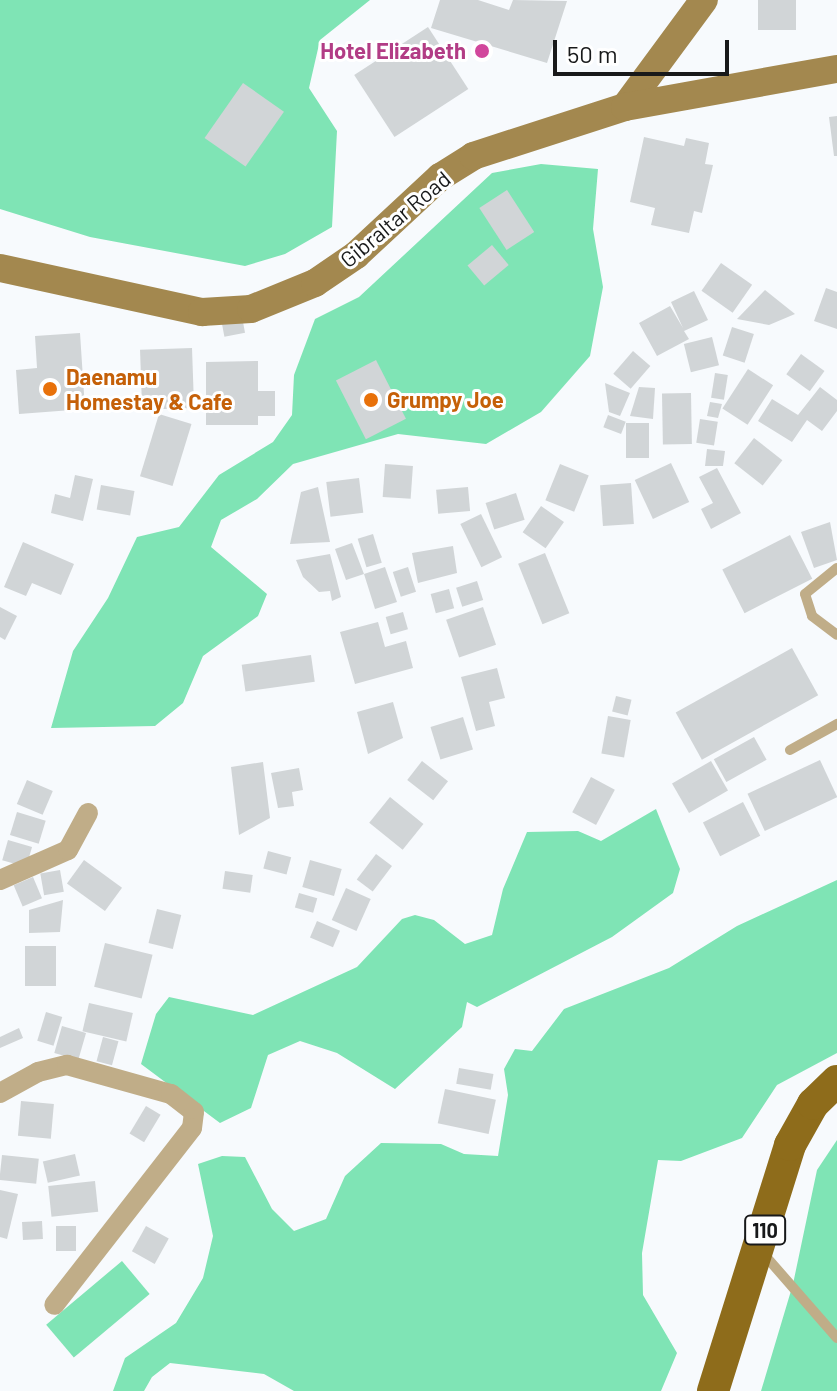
<!DOCTYPE html>
<html>
<head>
<meta charset="utf-8">
<style>
	body { margin:0 }
	#map { position:relative; width:837px; height:1391px; overflow:hidden; background:#f7fafd; font-family:Barlow,sans-serif }
	div>[style] { position:absolute }
	[style*='--x'] { left:calc(var(--x)*1px); top:calc(var(--y)*1px); width:calc(var(--w)*1px); rotate:calc(var(--a)*1deg) }
	.green>* { inset:0; background:#7fe4b5; transform-origin:0 0 }
	.building>* { inset:0; background:#d1d5d7; transform-origin:0 0 }
	.lane>* { height:10px; margin:-5px; padding:0 5px; transform-origin:5px; border-radius:5px; background:#c0ad88 }
	.street>* { height:20px; margin:-10px; padding:0 10px; transform-origin:10px; border-radius:10px; background:#c0ad88 }
	.secondary>* { height:28px; margin:-14px; padding:0 14px; transform-origin:14px; border-radius:14px; background:#a3884f }
	.primary>* { height:32px; margin:-16px; padding:0 16px; transform-origin:16px; border-radius:16px; background:#8e6c1b }
	.dots>* { width:22px; height:22px; translate:-50% -50%; box-sizing:border-box; border:4px solid #fff; border-radius:50% }
	span { translate:-50% -50%; white-space:nowrap; text-align:center; line-height:1.15; -webkit-text-stroke:6px #fff; paint-order:stroke }
	.shield-label span { padding:2px 6px; background:#fff; border:2px solid; border-radius:6px; -webkit-text-stroke-width:0 }
	.shield-label { font-size:20px; color:#18191a; font-weight:700 }
	.hotel-label { font-size:22px; color:#b23c85; font-weight:700 }
	.right { translate:-100% -50%; text-align:right }
	.street-label { font-size:22px; color:#18191a }
	.food-label { font-size:22px; color:#c56008; font-weight:700 }
	.left { translate:0 -50%; text-align:left }
	.scale { position:absolute; left:553px; top:40px; width:176px; height:36px; box-sizing:border-box; border:4px solid #18191a; border-top:0; padding-left:10px; font-size:24px; line-height:28px; white-space:nowrap; color:#18191a; -webkit-text-stroke:6px #fff; paint-order:stroke }
</style>
</head>
<body>
<div id="map">
	<div class="green">
		<div style="clip-path:polygon(0 0,370px 0,320px 40px,309px 88px,337px 131px,332px 227px,285px 254px,245px 266px,90px 237px,0 209px)"></div>
		<div style="clip-path:polygon(541px 164px,598px 169px,593px 229px,603px 287px,590px 356px,541px 412px,486px 444px,398px 434px,293px 464px,257px 499px,221px 520px,211px 547px,267px 594px,258px 616px,203px 656px,183px 703px,155px 726px,51px 728px,73px 651px,108px 598px,137px 537px,179px 527px,219px 475px,273px 442px,292px 415px,294px 375px,315px 319px,359px 297px,492px 173px)"></div>
		<div style="clip-path:polygon(656px 809px,680px 869px,673px 893px,612px 937px,477px 1007px,467px 1002px,462px 1027px,395px 1089px,337px 1053px,300px 1041px,268px 1055px,251px 1108px,220px 1123px,141px 1064px,156px 1014px,169px 997px,253px 1015px,357px 967px,402px 919px,415px 915px,434px 920px,465px 944px,492px 935px,503px 889px,527px 832px,578px 831px,601px 841px)"></div>
		<div style="clip-path:polygon(837px 880px,837px 1053px,777px 1085px,742px 1138px,681px 1161px,658px 1160px,642px 1253px,643px 1295px,677px 1353px,661px 1391px,294px 1391px,264px 1374px,170px 1363px,152px 1377px,144px 1391px,113px 1391px,125px 1358px,176px 1323px,203px 1278px,213px 1236px,198px 1164px,222px 1156px,245px 1157px,272px 1209px,294px 1231px,326px 1219px,345px 1176px,381px 1143px,441px 1144px,464px 1154px,498px 1156px,508px 1095px,504px 1069px,515px 1049px,532px 1051px,564px 1009px,669px 968px,737px 926px)"></div>
		<div style="clip-path:polygon(837px 1140px,837px 1391px,761px 1391px,793px 1284px,817px 1170px)"></div>
		<div style="left:122px;top:1261px;width:43px;height:99px;rotate:50deg"></div>
	</div>
	<div class="building">
		<div style="clip-path:polygon(440px 0,478px 0,509px 10px,513px 0,567px 1px,547px 63px,431px 28px)"></div>
		<div style="left:758px;top:0;width:38px;height:30px"></div>
		<div style="left:428px;top:27px;width:74px;height:88px;rotate:57deg"></div>
		<div style="left:243px;top:83px;width:50px;height:67px;rotate:35deg"></div>
		<div style="clip-path:polygon(837px 116px,837px 156px,834px 156px,829px 117px)"></div>
		<div style="clip-path:polygon(644px 137px,684px 146px,686px 138px,709px 143px,705px 164px,713px 165px,702px 213px,694px 211px,689px 233px,651px 225px,655px 208px,630px 202px)"></div>
		<div style="left:507px;top:190px;width:50px;height:33px;rotate:57deg"></div>
		<div style="left:492px;top:245px;width:26px;height:32px;rotate:50deg"></div>
		<div style="left:721px;top:263px;width:38px;height:34px;rotate:35deg"></div>
		<div style="clip-path:polygon(826px 288px,837px 292px,837px 329px,814px 321px)"></div>
		<div style="clip-path:polygon(765px 290px,795px 314px,769px 325px,737px 319px)"></div>
		<div style="clip-path:polygon(694px 291px,708px 320px,684px 331px,689px 339px,657px 356px,639px 323px,670px 306px,683px 328px,671px 302px)"></div>
		<div style="left:242px;top:317px;width:16px;height:21px;rotate:79deg"></div>
		<div style="left:732px;top:327px;width:23px;height:30px;rotate:18deg"></div>
		<div style="clip-path:polygon(80px 333px,85px 409px,19px 414px,16px 370px,37px 368px,35px 336px)"></div>
		<div style="left:712px;top:337px;width:29px;height:29px;rotate:76deg"></div>
		<div style="left:192px;top:348px;width:60px;height:52px;rotate:88deg"></div>
		<div style="left:633px;top:351px;width:23px;height:30px;rotate:41deg"></div>
		<div style="left:801px;top:354px;width:29px;height:25px;rotate:36deg"></div>
		<div style="left:376px;top:360px;width:66px;height:45px;rotate:63deg"></div>
		<div style="clip-path:polygon(258px 361px,258px 391px,275px 391px,275px 416px,258px 416px,258px 425px,206px 425px,206px 362px)"></div>
		<div style="left:748px;top:369px;width:30px;height:47px;rotate:33deg"></div>
		<div style="left:715px;top:373px;width:13px;height:25px;rotate:9deg"></div>
		<div style="clip-path:polygon(605px 383px,630px 393px,620px 416px,609px 412px)"></div>
		<div style="clip-path:polygon(639px 387px,655px 388px,653px 419px,630px 416px)"></div>
		<div style="clip-path:polygon(820px 387px,837px 400px,837px 411px,822px 431px,807px 420px,792px 442px,758px 421px,772px 399px,798px 415px)"></div>
		<div style="left:691px;top:393px;width:51px;height:29px;rotate:89deg"></div>
		<div style="clip-path:polygon(710px 402px,722px 404px,718px 418px,707px 416px)"></div>
		<div style="left:159px;top:414px;width:34px;height:65px;rotate:17deg"></div>
		<div style="left:608px;top:415px;width:19px;height:13px;rotate:21deg"></div>
		<div style="left:700px;top:419px;width:18px;height:24px;rotate:9deg"></div>
		<div style="left:626px;top:423px;width:23px;height:35px"></div>
		<div style="left:754px;top:438px;width:36px;height:32px;rotate:38deg"></div>
		<div style="clip-path:polygon(707px 449px,725px 451px,723px 466px,705px 466px)"></div>
		<div style="left:671px;top:463px;width:43px;height:40px;rotate:65deg"></div>
		<div style="left:385px;top:464px;width:28px;height:33px;rotate:4deg"></div>
		<div style="left:560px;top:464px;width:31px;height:39px;rotate:22deg"></div>
		<div style="clip-path:polygon(717px 468px,741px 513px,711px 529px,701px 509px,713px 503px,699px 477px)"></div>
		<div style="clip-path:polygon(75px 475px,93px 479px,83px 521px,51px 513px,55px 494px,70px 498px)"></div>
		<div style="left:359px;top:478px;width:35px;height:33px;rotate:83deg"></div>
		<div style="left:631px;top:483px;width:41px;height:31px;rotate:86deg"></div>
		<div style="left:101px;top:485px;width:34px;height:25px;rotate:10deg"></div>
		<div style="clip-path:polygon(318px 487px,330px 542px,290px 544px,301px 492px)"></div>
		<div style="left:468px;top:487px;width:24px;height:32px;rotate:85deg"></div>
		<div style="left:516px;top:493px;width:28px;height:32px;rotate:72deg"></div>
		<div style="left:541px;top:506px;width:28px;height:32px;rotate:35deg"></div>
		<div style="left:481px;top:514px;width:48px;height:23px;rotate:64deg"></div>
		<div style="clip-path:polygon(830px 522px,837px 560px,814px 568px,801px 532px)"></div>
		<div style="left:373px;top:534px;width:30px;height:16px;rotate:73deg"></div>
		<div style="left:790px;top:535px;width:49px;height:76px;rotate:63deg"></div>
		<div style="clip-path:polygon(23px 542px,74px 564px,61px 595px,32px 583px,26px 596px,4px 587px)"></div>
		<div style="clip-path:polygon(352px 543px,364px 574px,385px 567px,397px 602px,375px 609px,364px 574px,346px 580px,335px 549px)"></div>
		<div style="clip-path:polygon(453px 546px,457px 573px,418px 583px,412px 553px)"></div>
		<div style="left:545px;top:553px;width:65px;height:29px;rotate:68deg"></div>
		<div style="clip-path:polygon(330px 554px,341px 597px,332px 601px,330px 591px,319px 592px,303px 577px,296px 560px)"></div>
		<div style="left:408px;top:567px;width:26px;height:16px;rotate:72deg"></div>
		<div style="left:477px;top:581px;width:20px;height:22px;rotate:72deg"></div>
		<div style="left:449px;top:589px;width:20px;height:19px;rotate:75deg"></div>
		<div style="clip-path:polygon(0 607px,17px 616px,5px 640px,0 637px)"></div>
		<div style="left:483px;top:607px;width:40px;height:39px;rotate:71deg"></div>
		<div style="left:403px;top:612px;width:18px;height:18px;rotate:74deg"></div>
		<div style="clip-path:polygon(378px 622px,385px 647px,406px 641px,413px 668px,355px 684px,340px 632px)"></div>
		<div style="left:792px;top:648px;width:54px;height:133px;rotate:61deg"></div>
		<div style="left:311px;top:655px;width:27px;height:70px;rotate:82deg"></div>
		<div style="clip-path:polygon(497px 668px,505px 698px,489px 702px,495px 726px,476px 731px,461px 677px)"></div>
		<div style="left:616px;top:696px;width:16px;height:16px;rotate:14deg"></div>
		<div style="clip-path:polygon(393px 702px,403px 738px,368px 754px,357px 712px)"></div>
		<div style="left:608px;top:716px;width:23px;height:38px;rotate:10deg"></div>
		<div style="left:463px;top:717px;width:34px;height:34px;rotate:73deg"></div>
		<div style="left:754px;top:737px;width:26px;height:46px;rotate:61deg"></div>
		<div style="left:820px;top:760px;width:41px;height:80px;rotate:65deg"></div>
		<div style="left:422px;top:761px;width:33px;height:24px;rotate:38deg"></div>
		<div style="left:711px;top:761px;width:34px;height:45px;rotate:60deg"></div>
		<div style="clip-path:polygon(263px 762px,270px 818px,239px 835px,231px 767px)"></div>
		<div style="clip-path:polygon(299px 768px,303px 790px,292px 792px,294px 806px,278px 808px,271px 773px)"></div>
		<div style="left:591px;top:777px;width:27px;height:40px;rotate:28deg"></div>
		<div style="left:27px;top:780px;width:28px;height:26px;rotate:23deg"></div>
		<div style="left:390px;top:797px;width:43px;height:33px;rotate:39deg"></div>
		<div style="left:743px;top:802px;width:38px;height:45px;rotate:63deg"></div>
		<div style="left:17px;top:812px;width:30px;height:24px;rotate:17deg"></div>
		<div style="left:8px;top:840px;width:25px;height:21px;rotate:16deg"></div>
		<div style="left:268px;top:851px;width:24px;height:18px;rotate:15deg"></div>
		<div style="left:376px;top:854px;width:20px;height:32px;rotate:37deg"></div>
		<div style="left:84px;top:860px;width:47px;height:29px;rotate:36deg"></div>
		<div style="left:310px;top:860px;width:33px;height:28px;rotate:16deg"></div>
		<div style="left:60px;top:870px;width:22px;height:20px;rotate:80deg"></div>
		<div style="left:225px;top:871px;width:28px;height:18px;rotate:8deg"></div>
		<div style="left:33px;top:877px;width:23px;height:21px;rotate:67deg"></div>
		<div style="left:346px;top:888px;width:27px;height:35px;rotate:24deg"></div>
		<div style="left:299px;top:893px;width:19px;height:15px;rotate:16deg"></div>
		<div style="clip-path:polygon(63px 900px,60px 932px,29px 933px,29px 910px)"></div>
		<div style="left:157px;top:909px;width:25px;height:35px;rotate:14deg"></div>
		<div style="left:317px;top:921px;width:25px;height:18px;rotate:23deg"></div>
		<div style="left:105px;top:943px;width:49px;height:45px;rotate:14deg"></div>
		<div style="left:25px;top:946px;width:31px;height:40px"></div>
		<div style="left:89px;top:1003px;width:45px;height:29px;rotate:13deg"></div>
		<div style="left:46px;top:1012px;width:17px;height:30px;rotate:17deg"></div>
		<div style="left:62px;top:1026px;width:25px;height:28px;rotate:16deg"></div>
		<div style="clip-path:polygon(19px 1028px,23px 1038px,0 1048px,0 1037px)"></div>
		<div style="left:103px;top:1037px;width:16px;height:25px;rotate:15deg"></div>
		<div style="left:459px;top:1068px;width:35px;height:16px;rotate:10deg"></div>
		<div style="left:445px;top:1089px;width:52px;height:35px;rotate:12deg"></div>
		<div style="left:21px;top:1101px;width:33px;height:35px;rotate:5deg"></div>
		<div style="left:146px;top:1106px;width:17px;height:32px;rotate:31deg"></div>
		<div style="left:75px;top:1154px;width:22px;height:33px;rotate:77deg"></div>
		<div style="left:2px;top:1155px;width:37px;height:25px;rotate:6deg"></div>
		<div style="left:95px;top:1181px;width:31px;height:47px;rotate:84deg"></div>
		<div style="clip-path:polygon(0 1190px,18px 1194px,7px 1239px,0 1237px)"></div>
		<div style="left:42px;top:1221px;width:18px;height:20px;rotate:87deg"></div>
		<div style="left:56px;top:1226px;width:20px;height:25px"></div>
		<div style="left:146px;top:1226px;width:26px;height:29px;rotate:29deg"></div>
	</div>
	<div class="lane">
		<div style="--x:837;--y:568;--w:41;--a:140.9"></div>
		<div style="--x:805;--y:594;--w:23;--a:72"></div>
		<div style="--x:812;--y:616;--w:31;--a:37"></div>
		<div style="--x:790;--y:750;--w:54;--a:-29"></div>
		<div style="--x:762;--y:1252;--w:114;--a:48.9"></div>
	</div>
	<div class="street">
		<div style="--x:0;--y:880;--w:74;--a:-23.8"></div>
		<div style="--x:68;--y:850;--w:42;--a:-61.6"></div>
		<div style="--x:0;--y:1093;--w:43;--a:-28.9"></div>
		<div style="--x:38;--y:1072;--w:30;--a:-14"></div>
		<div style="--x:67;--y:1065;--w:108;--a:15.6"></div>
		<div style="--x:171;--y:1094;--w:29;--a:38"></div>
		<div style="--x:194;--y:1112;--w:16;--a:97"></div>
		<div style="--x:192;--y:1128;--w:224;--a:127.9"></div>
	</div>
	<div class="secondary">
		<div style="--x:625;--y:107;--w:133;--a:-53.6"></div>
		<div style="--x:0;--y:268;--w:207;--a:12.3"></div>
		<div style="--x:202;--y:312;--w:49;--a:-3.5"></div>
		<div style="--x:251;--y:309;--w:69;--a:-22.1"></div>
		<div style="--x:315;--y:283;--w:50;--a:-34.3"></div>
		<div style="--x:356;--y:255;--w:115;--a:-42.9"></div>
		<div style="--x:440;--y:177;--w:39;--a:-32"></div>
		<div style="--x:473;--y:156;--w:160;--a:-17.9"></div>
		<div style="--x:625;--y:107;--w:215;--a:-10.2"></div>
	</div>
	<div class="primary">
		<div style="--x:713;--y:1391;--w:258;--a:-72.6"></div>
		<div style="--x:790;--y:1145;--w:47;--a:-60.7"></div>
		<div style="--x:813;--y:1104;--w:33;--a:-44"></div>
	</div>
	<div class="dots">
		<div style="left:482px;top:51px;background:#d1479c"></div>
		<div style="left:50px;top:389px;background:#e8710a"></div>
		<div style="left:371px;top:400px;background:#e8710a"></div>
	</div>
	<div class="shield-label">
		<span style="left:765px;top:1230px">110</span>
	</div>
	<div class="hotel-label">
		<span class="right" style="left:466px;top:51px">Hotel Elizabeth</span>
	</div>
	<div class="street-label">
		<span style="left:395px;top:219px;rotate:-40deg">Gibraltar Road</span>
	</div>
	<div class="food-label">
		<span class="left" style="left:66px;top:389px">Daenamu<br>Homestay &amp; Cafe</span>
		<span class="left" style="left:387px;top:400px">Grumpy Joe</span>
	</div>
	<div class="scale">50 m</div>
</div>
</body>
</html>
